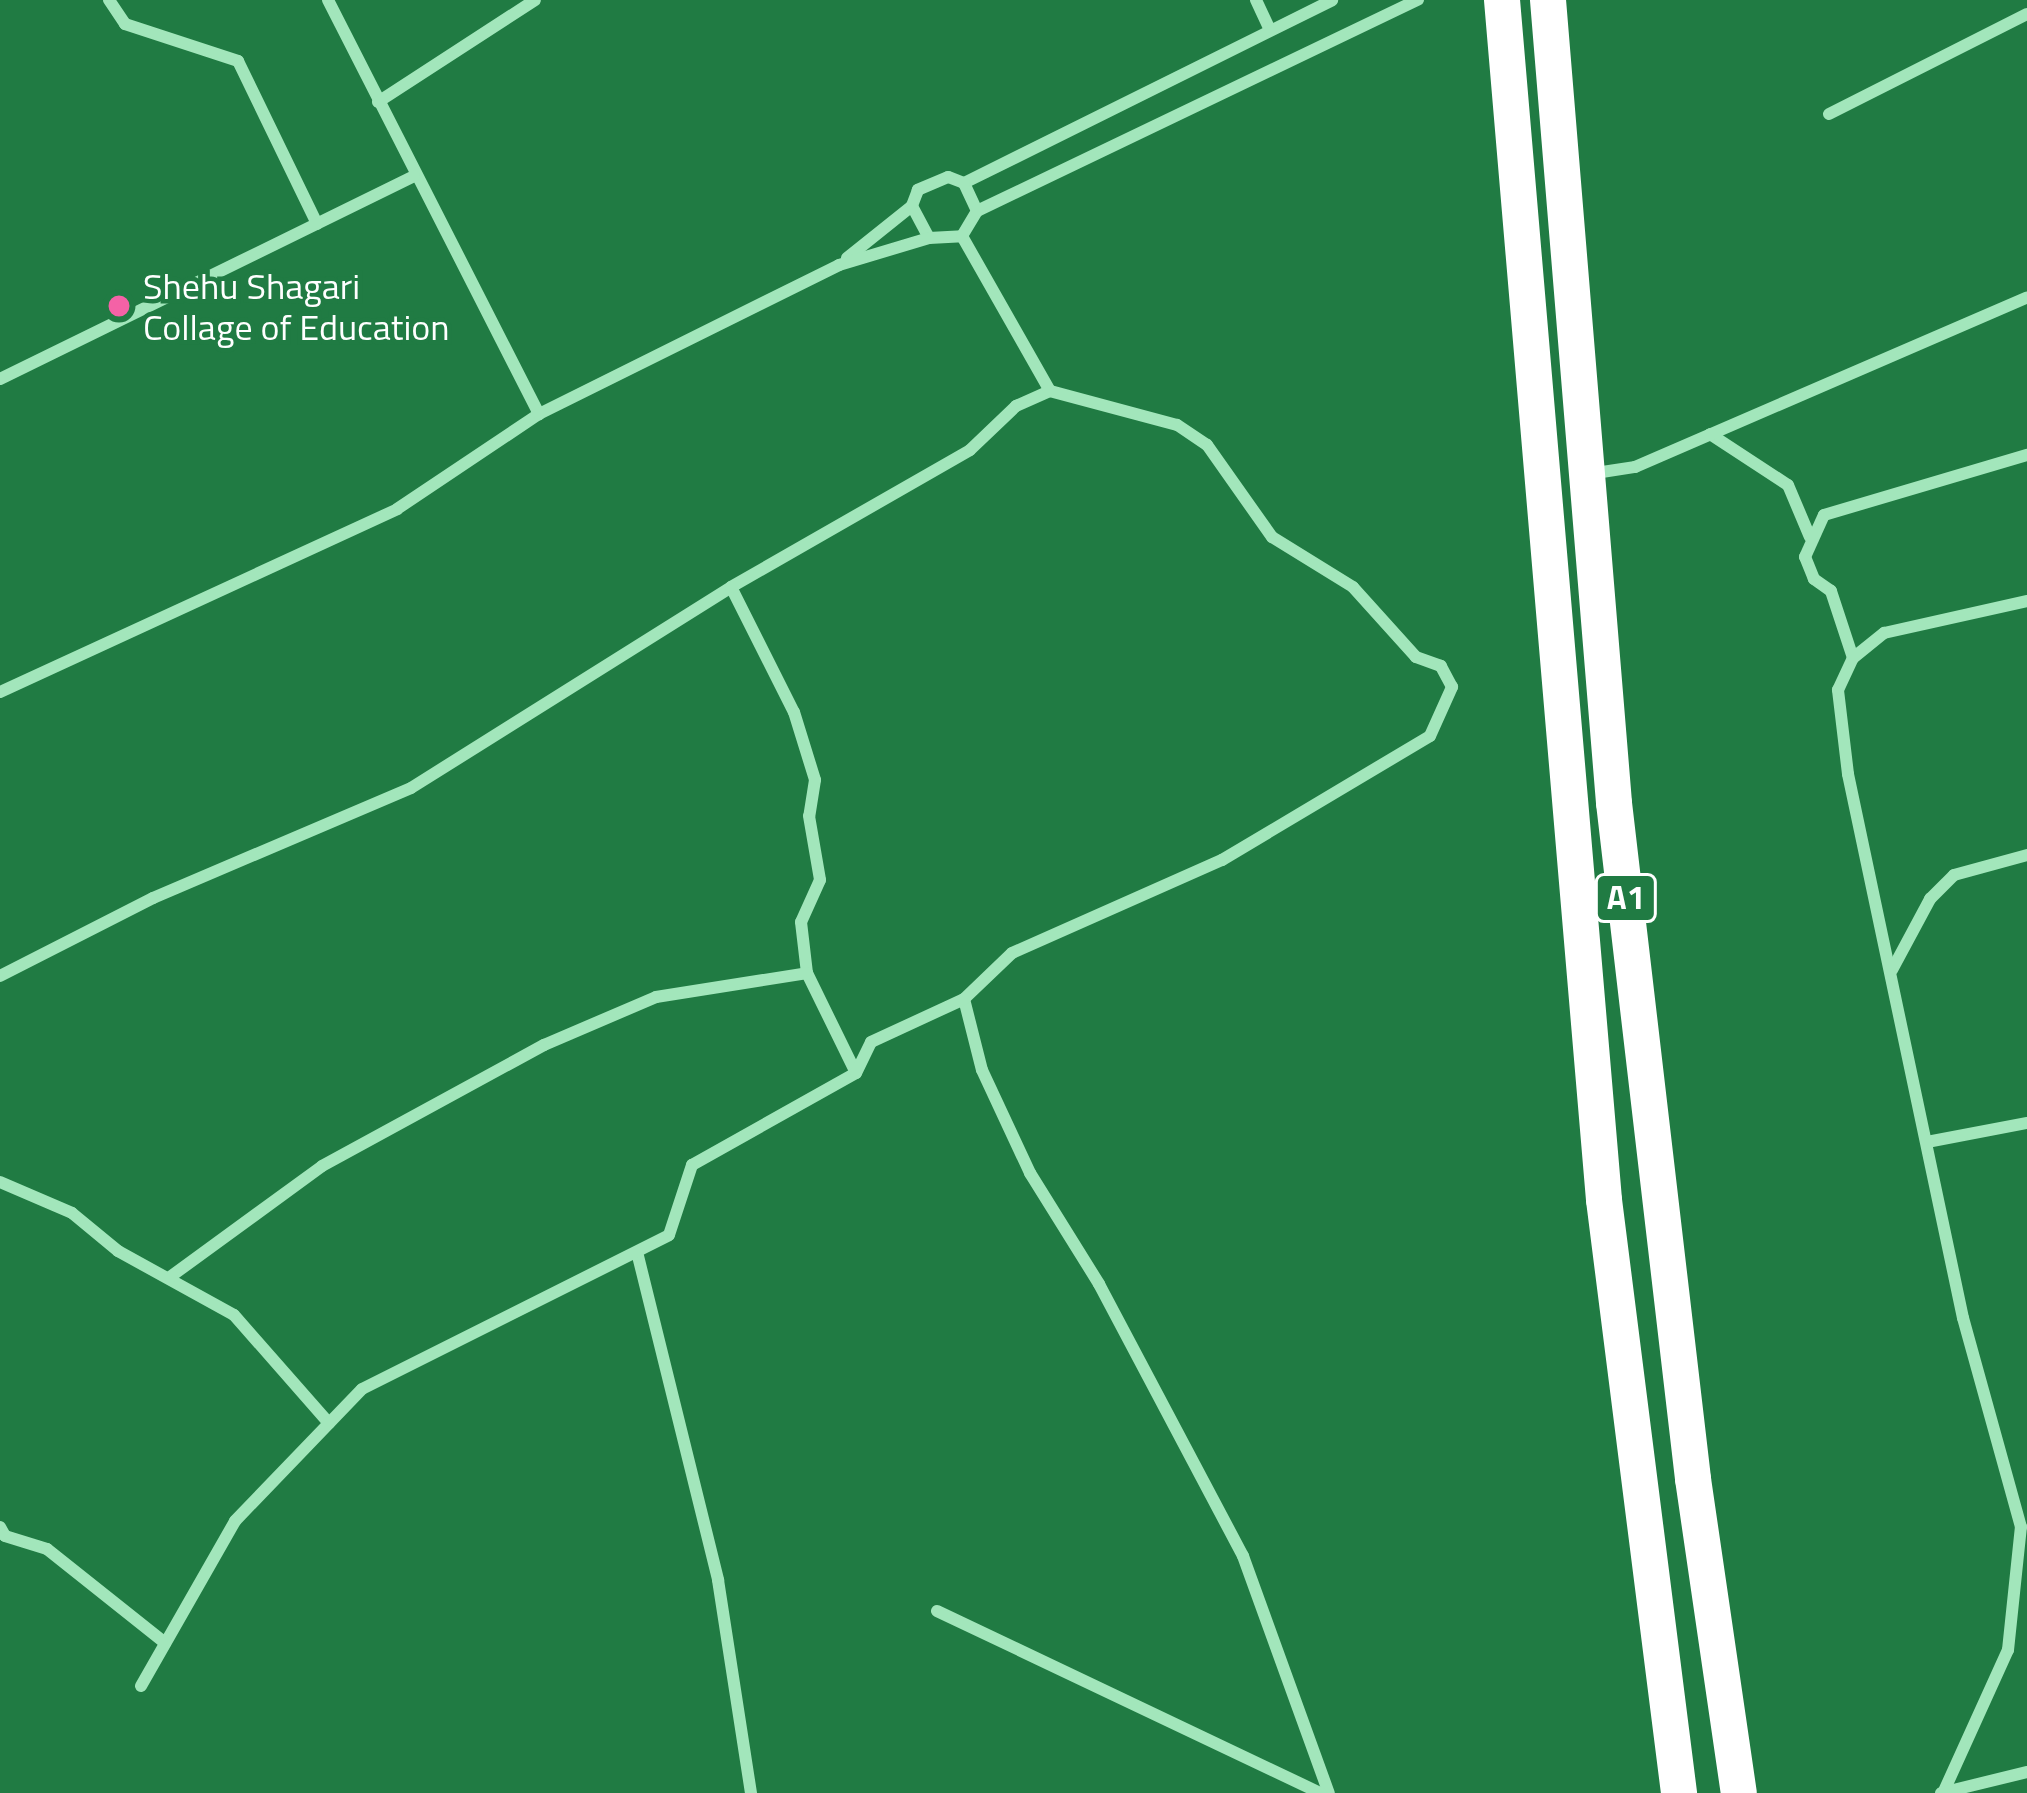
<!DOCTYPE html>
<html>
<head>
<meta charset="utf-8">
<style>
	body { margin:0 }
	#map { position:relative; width:2027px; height:1793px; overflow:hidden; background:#207b43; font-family:"Titillium Web",sans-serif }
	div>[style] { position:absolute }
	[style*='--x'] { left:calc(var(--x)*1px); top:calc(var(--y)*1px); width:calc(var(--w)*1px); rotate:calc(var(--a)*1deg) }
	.street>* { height:12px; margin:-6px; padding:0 6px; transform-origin:6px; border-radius:6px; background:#a2e6bb }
	.highway>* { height:36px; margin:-18px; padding:0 18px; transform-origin:18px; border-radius:18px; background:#fff }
	.dots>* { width:33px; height:33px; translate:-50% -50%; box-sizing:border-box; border:6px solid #207b43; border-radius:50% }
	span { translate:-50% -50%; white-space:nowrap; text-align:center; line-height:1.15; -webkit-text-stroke:9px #207b43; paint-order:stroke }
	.shield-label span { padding:3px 9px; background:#207b43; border:3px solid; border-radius:9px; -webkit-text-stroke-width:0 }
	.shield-label { font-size:33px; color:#fff; font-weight:700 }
	.poi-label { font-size:36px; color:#fff }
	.left { translate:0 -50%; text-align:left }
</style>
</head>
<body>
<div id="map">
	<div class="street">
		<div style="--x:109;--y:0;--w:29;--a:56"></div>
		<div style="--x:125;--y:24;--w:119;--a:18.1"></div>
		<div style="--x:238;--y:61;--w:181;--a:64.1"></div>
		<div style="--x:328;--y:0;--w:465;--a:63"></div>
		<div style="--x:1256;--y:0;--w:33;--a:65"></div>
		<div style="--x:378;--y:102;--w:187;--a:-33"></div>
		<div style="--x:1829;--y:114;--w:222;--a:-26.8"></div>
		<div style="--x:964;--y:183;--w:411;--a:-26.4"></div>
		<div style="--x:977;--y:211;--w:31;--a:-115"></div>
		<div style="--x:964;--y:183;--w:17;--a:-159"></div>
		<div style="--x:948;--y:177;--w:33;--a:157"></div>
		<div style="--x:918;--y:190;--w:17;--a:111"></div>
		<div style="--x:912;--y:206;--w:36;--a:62"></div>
		<div style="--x:929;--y:238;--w:33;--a:-3"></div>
		<div style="--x:962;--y:236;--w:29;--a:-59"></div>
		<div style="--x:977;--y:211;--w:489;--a:-25.6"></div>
		<div style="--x:847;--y:258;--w:83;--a:-38.7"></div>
		<div style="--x:0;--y:379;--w:461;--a:-26.1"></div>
		<div style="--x:1710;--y:434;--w:93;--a:33.2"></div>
		<div style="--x:1788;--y:485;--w:56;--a:67.1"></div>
		<div style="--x:1589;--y:474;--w:47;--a:-8.7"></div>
		<div style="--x:1635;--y:467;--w:427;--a:-23.4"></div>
		<div style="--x:731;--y:587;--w:140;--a:63.3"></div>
		<div style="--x:794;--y:712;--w:71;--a:72.8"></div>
		<div style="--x:815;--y:780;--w:36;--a:99"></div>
		<div style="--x:809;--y:816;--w:65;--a:80.2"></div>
		<div style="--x:820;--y:880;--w:46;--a:114.3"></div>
		<div style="--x:801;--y:922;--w:51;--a:83.3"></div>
		<div style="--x:807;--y:973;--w:111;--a:63.9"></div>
		<div style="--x:1853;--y:658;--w:71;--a:-108.2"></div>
		<div style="--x:1831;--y:591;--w:21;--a:-145"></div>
		<div style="--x:1814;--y:579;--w:24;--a:-112"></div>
		<div style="--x:1805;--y:557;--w:46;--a:-65.7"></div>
		<div style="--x:1824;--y:515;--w:212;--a:-16.5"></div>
		<div style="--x:0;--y:692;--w:437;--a:-24.7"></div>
		<div style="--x:397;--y:509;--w:171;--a:-33.8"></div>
		<div style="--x:539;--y:414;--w:335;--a:-26.4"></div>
		<div style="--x:839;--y:265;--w:94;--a:-16.7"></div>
		<div style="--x:1892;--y:970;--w:81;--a:-61.8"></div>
		<div style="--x:1930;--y:899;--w:34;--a:-45"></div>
		<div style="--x:1954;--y:875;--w:76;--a:-15.3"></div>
		<div style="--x:0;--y:976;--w:172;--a:-27"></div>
		<div style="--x:153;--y:898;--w:280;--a:-23.1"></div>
		<div style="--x:411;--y:788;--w:378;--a:-32.1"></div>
		<div style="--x:731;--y:587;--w:275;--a:-29.8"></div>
		<div style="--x:970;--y:450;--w:64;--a:-43.7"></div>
		<div style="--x:1016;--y:406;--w:37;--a:-24"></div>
		<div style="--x:1050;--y:391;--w:178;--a:-119.6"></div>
		<div style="--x:964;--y:999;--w:73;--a:75.8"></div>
		<div style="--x:982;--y:1070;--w:114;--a:65"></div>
		<div style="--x:1030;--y:1173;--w:131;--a:58.1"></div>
		<div style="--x:1099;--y:1284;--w:308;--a:62.1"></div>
		<div style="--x:1243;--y:1556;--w:252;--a:70.1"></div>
		<div style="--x:1927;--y:1142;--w:102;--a:-10.8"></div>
		<div style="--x:0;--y:1182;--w:78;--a:23.3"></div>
		<div style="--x:72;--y:1213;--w:60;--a:39.6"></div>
		<div style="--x:118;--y:1251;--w:132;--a:28.9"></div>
		<div style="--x:234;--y:1315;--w:144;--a:48.7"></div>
		<div style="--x:638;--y:1256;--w:334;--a:76.1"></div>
		<div style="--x:718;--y:1580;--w:216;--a:81.2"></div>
		<div style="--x:170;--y:1277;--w:188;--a:-36.1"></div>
		<div style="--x:322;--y:1166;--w:253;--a:-28.6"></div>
		<div style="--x:544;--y:1045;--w:122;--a:-23.2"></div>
		<div style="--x:656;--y:997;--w:153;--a:-9"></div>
		<div style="--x:0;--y:1527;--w:10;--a:61"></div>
		<div style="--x:5;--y:1536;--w:44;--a:17.2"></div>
		<div style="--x:47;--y:1549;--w:151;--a:38.5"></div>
		<div style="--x:937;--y:1611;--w:425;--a:25.4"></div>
		<div style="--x:141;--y:1686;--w:190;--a:-60.3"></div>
		<div style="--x:235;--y:1521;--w:183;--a:-46.1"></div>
		<div style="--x:362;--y:1389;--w:343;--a:-26.6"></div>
		<div style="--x:669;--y:1235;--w:74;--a:-71.8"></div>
		<div style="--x:692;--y:1165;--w:188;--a:-29.3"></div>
		<div style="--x:856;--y:1073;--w:34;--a:-64"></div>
		<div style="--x:871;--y:1042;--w:102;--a:-24.8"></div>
		<div style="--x:964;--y:999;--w:66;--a:-43.8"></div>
		<div style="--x:1012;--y:953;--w:230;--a:-23.9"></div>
		<div style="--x:1222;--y:860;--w:242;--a:-30.8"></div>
		<div style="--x:1430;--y:736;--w:54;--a:-65.8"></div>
		<div style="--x:1452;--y:687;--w:24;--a:-118"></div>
		<div style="--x:1441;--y:666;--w:27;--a:-160"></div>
		<div style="--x:1416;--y:657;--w:94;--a:-132"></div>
		<div style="--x:1353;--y:587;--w:95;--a:-148.3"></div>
		<div style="--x:1272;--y:537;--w:113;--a:-125.2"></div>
		<div style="--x:1207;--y:445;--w:36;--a:-146"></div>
		<div style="--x:1177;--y:425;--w:131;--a:-165"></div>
		<div style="--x:1944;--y:1791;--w:155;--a:-65.6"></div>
		<div style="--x:2008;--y:1650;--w:124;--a:-84"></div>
		<div style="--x:2021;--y:1527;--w:217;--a:-105.5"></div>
		<div style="--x:1963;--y:1318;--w:556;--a:-101.94"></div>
		<div style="--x:1848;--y:774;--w:85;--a:-96.8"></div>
		<div style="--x:1838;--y:690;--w:35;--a:-65"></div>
		<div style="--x:1853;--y:658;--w:40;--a:-39"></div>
		<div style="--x:1884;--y:633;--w:147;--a:-12.6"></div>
		<div style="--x:1941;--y:1793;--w:89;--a:-13.7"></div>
	</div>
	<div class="highway">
		<div style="--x:1502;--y:0;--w:1204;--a:85.14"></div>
		<div style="--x:1604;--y:1200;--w:598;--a:82.79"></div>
		<div style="--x:1548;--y:0;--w:806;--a:85.3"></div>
		<div style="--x:1614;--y:803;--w:681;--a:83.33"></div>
		<div style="--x:1693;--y:1479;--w:317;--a:81.7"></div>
	</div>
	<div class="dots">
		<div style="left:119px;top:306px;background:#f462a6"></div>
	</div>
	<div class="shield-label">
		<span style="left:1626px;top:898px">A1</span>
	</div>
	<div class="poi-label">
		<span class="left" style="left:143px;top:306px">Shehu Shagari<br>Collage of Education</span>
	</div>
</div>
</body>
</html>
